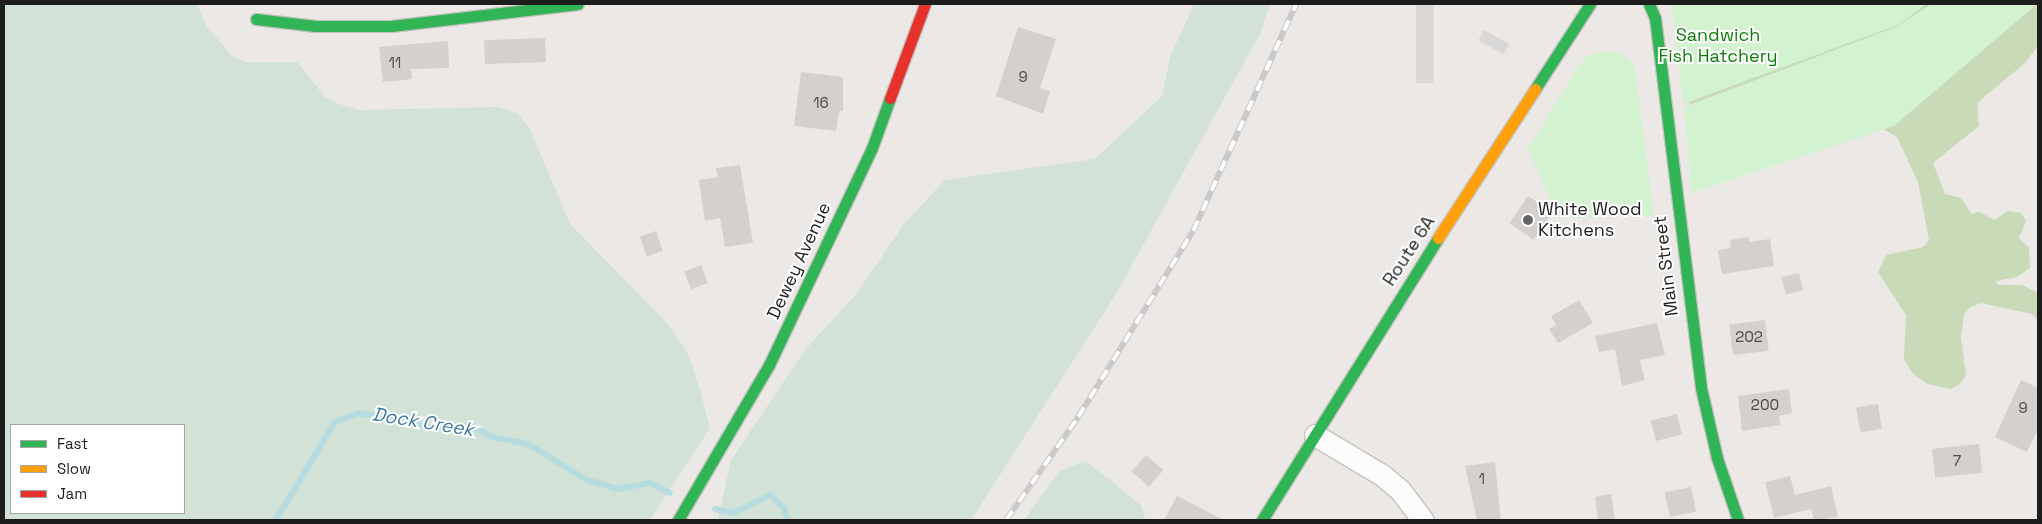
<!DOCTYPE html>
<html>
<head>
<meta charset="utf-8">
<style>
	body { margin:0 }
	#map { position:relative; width:2042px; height:524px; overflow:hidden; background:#ebe8e5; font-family:"Space Grotesk",sans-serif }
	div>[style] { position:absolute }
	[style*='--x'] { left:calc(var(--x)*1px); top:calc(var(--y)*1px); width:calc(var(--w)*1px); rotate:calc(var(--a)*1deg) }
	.residential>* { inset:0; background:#dad8d7; transform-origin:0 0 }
	.forest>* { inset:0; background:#c9dab9 }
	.wetland>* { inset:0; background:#d2e2d7 }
	.park>* { inset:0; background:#d3f2cf }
	.stream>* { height:6px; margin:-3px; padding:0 3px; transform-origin:3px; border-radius:3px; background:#b7dce0 }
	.building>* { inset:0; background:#d3d0ce; transform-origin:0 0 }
	.roads { filter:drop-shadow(1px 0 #c4c3c1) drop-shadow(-1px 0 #c4c3c1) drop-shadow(0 1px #c4c3c1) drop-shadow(0 -1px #c4c3c1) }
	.street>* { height:21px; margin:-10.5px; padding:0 10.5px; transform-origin:10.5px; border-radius:10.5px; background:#fcfcfb }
	.fast>* { height:11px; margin:-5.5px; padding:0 5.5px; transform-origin:5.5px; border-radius:5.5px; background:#30b455 }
	.slow>* { height:11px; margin:-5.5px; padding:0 5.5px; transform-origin:5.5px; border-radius:5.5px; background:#ff9f0a }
	.jam>* { height:11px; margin:-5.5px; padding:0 5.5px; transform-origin:5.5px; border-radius:5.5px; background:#e5322d }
	.rail>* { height:5.5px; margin-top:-2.75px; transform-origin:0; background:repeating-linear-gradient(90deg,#fff 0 11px,#cac9c9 0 22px); box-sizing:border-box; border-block:1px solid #cac9c9 }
	.dots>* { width:14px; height:14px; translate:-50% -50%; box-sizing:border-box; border:2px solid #fff; border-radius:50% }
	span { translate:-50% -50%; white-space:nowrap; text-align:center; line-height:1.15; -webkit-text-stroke:4px #fff; paint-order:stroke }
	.number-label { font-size:15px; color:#4a4a49 }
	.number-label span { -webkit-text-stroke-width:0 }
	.park-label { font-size:18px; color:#0c7e08 }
	.poi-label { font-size:18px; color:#1d1d1d }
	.left { translate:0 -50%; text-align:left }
	.street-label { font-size:18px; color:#1d1d1d }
	.water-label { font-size:19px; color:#417b9f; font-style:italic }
	.frame { position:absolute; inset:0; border:5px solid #1d1d1d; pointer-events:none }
	.legend { position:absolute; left:10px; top:424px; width:175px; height:90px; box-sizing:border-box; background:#fff; border:1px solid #a5a5a5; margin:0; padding:6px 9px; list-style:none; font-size:15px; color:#1d1d1d }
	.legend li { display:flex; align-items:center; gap:10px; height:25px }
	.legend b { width:25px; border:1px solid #a5a5a5 }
</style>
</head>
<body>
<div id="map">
	<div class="residential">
		<div style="left:1416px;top:4px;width:18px;height:79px"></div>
		<div style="left:1484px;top:30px;width:29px;height:12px;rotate:29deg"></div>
	</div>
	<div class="forest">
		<div style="clip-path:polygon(1689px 4px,2038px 4px,2038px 46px,2025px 63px,1977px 103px,1979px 126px,1933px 163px,1945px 194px,1961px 198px,1972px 214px,1979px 212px,1995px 220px,2007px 211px,2021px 213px,2026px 221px,2019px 238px,2029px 248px,2030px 268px,2017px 277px,1996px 281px,1998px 285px,2022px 285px,2038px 293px,2038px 321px,2032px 314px,1981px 303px,1970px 307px,1964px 315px,1961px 337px,1966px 376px,1959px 385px,1950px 389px,1928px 384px,1913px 374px,1904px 359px,1906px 315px,1878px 272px,1886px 255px,1923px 247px,1929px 240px,1918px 182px,1897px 137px,1881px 128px,1689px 107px)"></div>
	</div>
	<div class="wetland">
		<div style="clip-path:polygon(evenodd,4px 4px,198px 4px,205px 24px,231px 55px,246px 62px,297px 62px,325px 97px,336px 103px,359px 110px,498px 107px,517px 113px,530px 129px,570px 224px,666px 322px,688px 353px,700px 390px,710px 428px,650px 520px,4px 520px,4px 4px,11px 425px,184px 425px,184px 513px,11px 513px,11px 425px)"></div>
		<div style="clip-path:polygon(1194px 4px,1270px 4px,1261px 32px,1116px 294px,971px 520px,718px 520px,731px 460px,805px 350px,857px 293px,904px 224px,945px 180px,1095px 159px,1162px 96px,1170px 57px)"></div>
		<div style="clip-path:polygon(1086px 461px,1141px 505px,1145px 520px,1024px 520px,1059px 471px)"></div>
	</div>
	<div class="park">
		<div style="clip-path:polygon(1672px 4px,1926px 4px,1900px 24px,1683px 104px)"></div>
		<div style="clip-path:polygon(1931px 4px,2037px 4px,1894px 126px,1692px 193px,1684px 107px,1898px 26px)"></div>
		<div style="clip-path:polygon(1602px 52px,1618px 52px,1634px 64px,1654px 215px,1559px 218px,1528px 149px,1580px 64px,1589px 55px)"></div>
	</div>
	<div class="stream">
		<div style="--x:715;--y:509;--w:19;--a:12"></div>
		<div style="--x:734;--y:513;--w:40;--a:-26.6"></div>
		<div style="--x:770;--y:495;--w:19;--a:43"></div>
		<div style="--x:784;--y:508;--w:12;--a:76"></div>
		<div style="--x:276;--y:520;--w:114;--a:-59"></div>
		<div style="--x:335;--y:422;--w:27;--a:-20"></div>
		<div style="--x:360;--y:413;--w:76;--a:11.3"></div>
		<div style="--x:435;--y:428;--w:36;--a:-3"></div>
		<div style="--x:471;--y:426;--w:24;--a:28"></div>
		<div style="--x:492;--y:437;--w:37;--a:11"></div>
		<div style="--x:528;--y:444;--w:69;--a:31.4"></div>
		<div style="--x:587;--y:480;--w:32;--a:16"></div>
		<div style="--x:618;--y:489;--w:32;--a:-11"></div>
		<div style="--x:649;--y:483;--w:23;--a:25"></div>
	</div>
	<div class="building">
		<div style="clip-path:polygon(1018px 27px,1056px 39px,1040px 88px,1050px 91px,1043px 114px,996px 96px)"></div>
		<div style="left:545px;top:38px;width:24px;height:61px;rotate:88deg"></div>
		<div style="clip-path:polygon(448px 41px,449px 68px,411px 69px,412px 79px,383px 82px,379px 47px)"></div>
		<div style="clip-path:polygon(801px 72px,843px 77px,843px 111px,839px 111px,836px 131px,794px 126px)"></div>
		<div style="clip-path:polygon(740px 165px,753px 243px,725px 247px,720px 218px,705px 221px,699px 180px,718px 177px,716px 168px)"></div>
		<div style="left:1528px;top:196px;width:29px;height:33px;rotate:34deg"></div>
		<div style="left:656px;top:231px;width:21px;height:17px;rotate:71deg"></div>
		<div style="clip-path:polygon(1749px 237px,1749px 242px,1770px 239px,1774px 266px,1722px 274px,1718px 250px,1731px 248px,1730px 240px)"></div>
		<div style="left:701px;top:265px;width:19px;height:18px;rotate:69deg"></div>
		<div style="left:1799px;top:273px;width:18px;height:18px;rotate:77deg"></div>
		<div style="clip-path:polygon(1579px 300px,1593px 323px,1558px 343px,1549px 329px,1556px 325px,1551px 316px)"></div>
		<div style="left:1765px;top:320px;width:31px;height:36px;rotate:83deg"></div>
		<div style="clip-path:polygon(1657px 323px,1665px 355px,1640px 360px,1645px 380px,1622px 386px,1615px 349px,1599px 352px,1595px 336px)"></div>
		<div style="clip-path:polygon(2021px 380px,2038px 388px,2038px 429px,2027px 452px,1995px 437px)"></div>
		<div style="clip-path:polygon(1789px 389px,1792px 413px,1779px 416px,1780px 425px,1742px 431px,1738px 396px)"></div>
		<div style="left:1878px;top:404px;width:25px;height:22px;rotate:81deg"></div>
		<div style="left:1677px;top:414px;width:21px;height:27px;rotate:76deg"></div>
		<div style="left:1979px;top:444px;width:29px;height:47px;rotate:84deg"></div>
		<div style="left:1146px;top:455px;width:23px;height:22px;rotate:41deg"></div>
		<div style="clip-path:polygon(1495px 462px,1501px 520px,1477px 520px,1465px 466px)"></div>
		<div style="clip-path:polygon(1790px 476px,1795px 495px,1831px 486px,1838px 517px,1814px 520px,1811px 509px,1774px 518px,1765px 482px)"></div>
		<div style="left:1691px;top:487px;width:25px;height:27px;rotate:78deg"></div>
		<div style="clip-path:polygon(1611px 494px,1615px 520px,1598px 520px,1595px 497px)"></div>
		<div style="clip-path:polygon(1177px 496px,1224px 520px,1164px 520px)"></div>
	</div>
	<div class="roads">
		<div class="street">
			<div style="--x:1315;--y:435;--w:78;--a:30.8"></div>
			<div style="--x:1382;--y:475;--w:23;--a:40"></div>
			<div style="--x:1400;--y:490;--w:38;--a:53"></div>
		</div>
		<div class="fast">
			<div style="--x:1649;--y:4;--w:15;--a:67"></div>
			<div style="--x:1655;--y:18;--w:373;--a:82.9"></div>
			<div style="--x:1701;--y:388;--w:72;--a:77.1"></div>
			<div style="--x:1717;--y:458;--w:65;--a:71.3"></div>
			<div style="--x:256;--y:19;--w:60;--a:6.7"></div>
			<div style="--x:316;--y:26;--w:75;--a:0"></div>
			<div style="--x:391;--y:26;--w:188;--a:-6.7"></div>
			<div style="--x:1535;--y:89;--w:101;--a:-57.1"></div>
			<div style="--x:678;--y:520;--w:180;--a:-59.6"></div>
			<div style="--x:769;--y:365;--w:240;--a:-64.6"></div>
			<div style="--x:872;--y:148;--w:53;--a:-70.2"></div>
			<div style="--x:1262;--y:520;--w:332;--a:-58"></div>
		</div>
		<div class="slow">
			<div style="--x:1438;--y:238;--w:178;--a:-56.9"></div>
		</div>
		<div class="jam">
			<div style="--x:890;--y:98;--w:100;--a:-69.6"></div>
		</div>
	</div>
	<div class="rail">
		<div style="--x:1006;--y:520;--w:126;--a:-55"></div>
		<div style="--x:1078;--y:417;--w:219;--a:-58.3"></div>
		<div style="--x:1193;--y:231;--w:249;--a:-65.6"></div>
	</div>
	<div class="dots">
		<div style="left:1528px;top:220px;background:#656463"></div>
	</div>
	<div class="number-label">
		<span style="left:395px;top:63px">11</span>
		<span style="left:1023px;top:77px">9</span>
		<span style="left:821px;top:103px">16</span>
		<span style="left:1749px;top:337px">202</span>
		<span style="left:1765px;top:405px">200</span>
		<span style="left:2023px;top:408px">9</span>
		<span style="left:1957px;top:461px">7</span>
		<span style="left:1482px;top:479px">1</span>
	</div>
	<div class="park-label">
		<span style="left:1718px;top:46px">Sandwich<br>Fish Hatchery</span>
	</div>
	<div class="poi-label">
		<span class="left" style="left:1538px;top:220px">White Wood<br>Kitchens</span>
	</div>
	<div class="street-label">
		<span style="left:1409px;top:251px;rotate:-57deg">Route 6A</span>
		<span style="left:799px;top:261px;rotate:-65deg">Dewey Avenue</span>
		<span style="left:1666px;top:266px;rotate:-97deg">Main Street</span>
	</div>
	<div class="water-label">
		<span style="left:423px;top:422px;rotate:9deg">Dock Creek</span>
	</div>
	<div class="frame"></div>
	<ul class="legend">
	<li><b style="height:6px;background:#30b455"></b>Fast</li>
	<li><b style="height:6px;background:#ff9f0a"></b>Slow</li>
	<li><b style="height:6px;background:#e5322d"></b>Jam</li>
	</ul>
</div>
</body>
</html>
